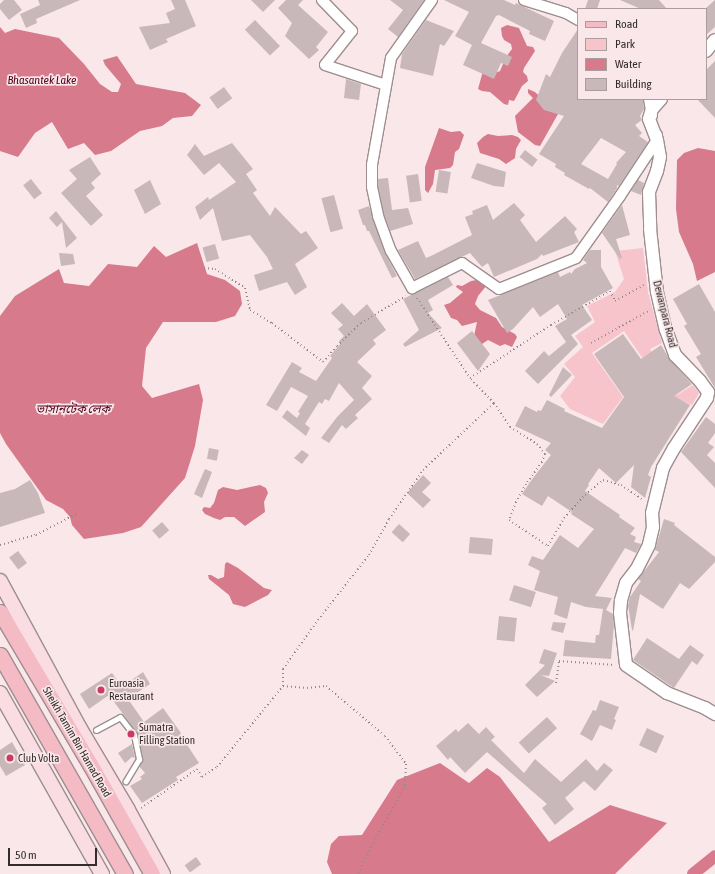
<!DOCTYPE html>
<html>
<head>
<meta charset="utf-8">
<style>
	body { margin:0 }
	#map { position:relative; width:715px; height:874px; overflow:hidden; background:#f9e7e9; font-family:"Asap Condensed","Noto Sans Bengali",sans-serif }
	div>[style] { position:absolute }
	[style*='--x'] { left:calc(var(--x)*1px); top:calc(var(--y)*1px); width:calc(var(--w)*1px); rotate:calc(var(--a)*1deg) }
	.green>* { inset:0; background:#f8c4cb }
	.water>* { inset:0; background:#d77a8b }
	.canal>* { height:12px; margin:-6px; padding:0 6px; transform-origin:6px; border-radius:6px; background:#d77a8b }
	.building>* { inset:0; background:#c9b8ba; transform-origin:0 0 }
	.path>* { height:2px; margin-top:-1px; transform-origin:0; background:repeating-linear-gradient(90deg,#938788 0 1px,transparent 0 4px) }
	.roads { filter:drop-shadow(1px 0 #9e8e90) drop-shadow(-1px 0 #9e8e90) drop-shadow(0 1px #9e8e90) drop-shadow(0 -1px #9e8e90) }
	.service>* { height:5px; margin:-2.5px; padding:0 2.5px; transform-origin:2.5px; border-radius:2.5px; background:#fff }
	.minor>* { height:10px; margin:-5px; padding:0 5px; transform-origin:5px; border-radius:5px; background:#fff }
	.tertiary>* { height:12px; margin:-6px; padding:0 6px; transform-origin:6px; border-radius:6px; background:#fff }
	.secondary>* { height:14px; margin:-7px; padding:0 7px; transform-origin:7px; border-radius:7px; background:#f9dde2 }
	.primary>* { height:15px; margin:-7.5px; padding:0 7.5px; transform-origin:7.5px; border-radius:7.5px; background:#f4bbc5 }
	.dots>* { width:11px; height:11px; translate:-50% -50%; box-sizing:border-box; border:2px solid #f9e7e9; border-radius:50% }
	span { translate:-50% -50%; white-space:nowrap; text-align:center; line-height:1.15; -webkit-text-stroke:3.5px #f9e7e9; paint-order:stroke }
	.street-label { font-size:11px; color:#342d2e }
	.poi-label { font-size:11px; color:#342d2e }
	.left { translate:0 -50%; text-align:left }
	.water-label { font-size:12px; color:#55001e; font-style:italic }
	.legend { position:absolute; left:577px; top:8px; width:130px; height:92px; box-sizing:border-box; background:#f9e7e9; border:1px solid #aa9d9e; margin:0; padding:5px 7px; list-style:none; font-size:12px; color:#342d2e }
	.legend li { display:flex; align-items:center; gap:8px; height:20px }
	.legend b { width:20px; border:1px solid #aa9d9e }
	.scale { position:absolute; left:8px; top:848px; width:89px; height:18px; box-sizing:border-box; border:2px solid #342d2e; border-top:0; padding-left:5px; font-size:12px; line-height:14px; white-space:nowrap; color:#342d2e; -webkit-text-stroke:3px #f9e7e9; paint-order:stroke }
</style>
</head>
<body>
<div id="map">
	<div class="green">
		<div style="clip-path:polygon(643px 248px,648px 292px,662px 343px,650px 349px,677px 395px,693px 385px,699px 393px,692px 405px,675px 398px,658px 381px,624px 331px,592px 353px,623px 397px,603px 424px,570px 409px,560px 396px,575px 377px,564px 364px,583px 347px,575px 336px,595px 322px,587px 306px,615px 292px,624px 279px,615px 251px)"></div>
	</div>
	<div class="water">
		<div style="clip-path:polygon(507px 25px,519px 28px,527px 46px,533px 47px,535px 51px,524px 68px,523px 72px,527px 76px,528px 81px,522px 86px,514px 101px,509px 100px,508px 105px,504px 104px,490px 92px,482px 91px,478px 89px,483px 71px,495px 73px,500px 71px,506px 57px,512px 49px,511px 44px,504px 40px,502px 36px,501px 28px)"></div>
		<div style="clip-path:polygon(0 27px,5px 33px,15px 29px,59px 38px,84px 64px,100px 84px,112px 92px,118px 92px,121px 84px,105px 65px,103px 60px,117px 56px,136px 84px,185px 93px,201px 105px,192px 116px,173px 118px,162px 126px,140px 131px,111px 151px,95px 155px,84px 143px,68px 149px,52px 122px,35px 133px,18px 157px,0 151px)"></div>
		<div style="clip-path:polygon(528px 89px,535px 92px,558px 114px,540px 146px,535px 145px,518px 132px,515px 116px,533px 98px,528px 93px)"></div>
		<div style="clip-path:polygon(439px 128px,451px 132px,460px 131px,464px 135px,459px 149px,455px 152px,453px 165px,450px 168px,435px 170px,433px 184px,428px 193px,425px 190px,425px 167px)"></div>
		<div style="clip-path:polygon(488px 134px,498px 136px,512px 135px,518px 137px,521px 140px,516px 149px,515px 158px,506px 164px,499px 159px,480px 153px,477px 143px,483px 137px)"></div>
		<div style="clip-path:polygon(698px 148px,715px 151px,715px 272px,697px 281px,693px 264px,679px 232px,676px 209px,677px 160px,684px 153px)"></div>
		<div style="clip-path:polygon(197px 243px,207px 274px,225px 280px,240px 291px,242px 304px,235px 316px,216px 322px,163px 322px,146px 348px,142px 386px,152px 398px,199px 384px,203px 400px,195px 446px,185px 478px,141px 527px,123px 533px,84px 539px,72px 525px,70px 517px,63px 509px,46px 500px,6px 444px,0 433px,0 316px,15px 296px,59px 269px,64px 283px,89px 286px,108px 264px,137px 267px,154px 246px,166px 257px)"></div>
		<div style="clip-path:polygon(482px 279px,487px 285px,478px 296px,475px 304px,480px 310px,496px 318px,502px 327px,515px 334px,517px 337px,512px 347px,505px 344px,500px 346px,488px 340px,479px 346px,473px 341px,477px 322px,462px 326px,457px 320px,451px 318px,444px 305px,450px 303px,463px 292px,456px 287px,457px 285px,462px 286px,471px 281px)"></div>
		<div style="clip-path:polygon(260px 485px,266px 488px,268px 493px,264px 502px,265px 512px,245px 526px,234px 517px,225px 517px,220px 520px,214px 518px,205px 514px,202px 510px,204px 507px,210px 508px,214px 503px,218px 490px,223px 487px,237px 490px)"></div>
		<div style="clip-path:polygon(227px 562px,238px 568px,264px 588px,272px 590px,268px 595px,245px 607px,233px 604px,229px 595px,209px 579px,208px 575px,211px 575px,218px 579px,224px 577px,225px 564px)"></div>
		<div style="clip-path:polygon(440px 763px,469px 783px,487px 768px,500px 777px,549px 842px,610px 805px,667px 823px,615px 874px,332px 874px,327px 862px,331px 844px,339px 836px,362px 835px,397px 780px)"></div>
	</div>
	<div class="canal">
		<div style="--x:693;--y:874;--w:28;--a:-39"></div>
	</div>
	<div class="building">
		<div style="clip-path:polygon(4px 0,14px 0,22px 10px,9px 20px,0 9px,0 4px)"></div>
		<div style="clip-path:polygon(38px 0,80px 0,36px 19px,37px 23px,26px 28px,20px 14px,40px 5px)"></div>
		<div style="clip-path:polygon(171px 0,185px 0,196px 26px,166px 39px,168px 42px,150px 50px,139px 27px,170px 23px,166px 13px,175px 9px)"></div>
		<div style="clip-path:polygon(251px 0,275px 0,263px 12px)"></div>
		<div style="clip-path:polygon(286px 0,303px 0,298px 5px,328px 32px,316px 47px,319px 50px,309px 59px,285px 36px,292px 23px,278px 8px)"></div>
		<div style="clip-path:polygon(390px 0,424px 0,398px 37px,388px 29px,403px 10px)"></div>
		<div style="clip-path:polygon(444px 0,504px 0,515px 5px,516px 3px,554px 21px,545px 41px,529px 34px,530px 31px,499px 15px,496px 16px,481px 43px,512px 57px,508px 66px,501px 63px,494px 79px,463px 65px,472px 45px,455px 36px,469px 12px)"></div>
		<div style="clip-path:polygon(588px 0,600px 0,597px 9px,585px 9px)"></div>
		<div style="clip-path:polygon(620px 0,659px 0,667px 9px,641px 9px)"></div>
		<div style="clip-path:polygon(715px 0,715px 27px,706px 35px,706px 8px)"></div>
		<div style="left:255px;top:20px;width:36px;height:14px;rotate:46deg"></div>
		<div style="clip-path:polygon(426px 20px,454px 31px,444px 46px,440px 44px,433px 76px,400px 68px,402px 54px)"></div>
		<div style="clip-path:polygon(evenodd,578px 29px,578px 99px,643px 99px,644px 109px,640px 116px,642px 120px,635px 125px,642px 133px,639px 136px,648px 142px,619px 186px,617px 185px,617px 188px,608px 202px,590px 188px,589px 189px,564px 175px,565px 173px,555px 167px,556px 164px,539px 154px,564px 116px,544px 110px,536px 100px,546px 74px,550px 77px,562px 53px,578px 29px,601px 138px,626px 152px,616px 163px,617px 164px,608px 179px,581px 164px,601px 138px)"></div>
		<div style="clip-path:polygon(715px 61px,715px 118px,697px 99px,706px 99px,706px 70px)"></div>
		<div style="clip-path:polygon(346px 79px,361px 84px,359px 100px,344px 98px)"></div>
		<div style="left:224px;top:87px;width:14px;height:18px;rotate:54deg"></div>
		<div style="clip-path:polygon(232px 143px,253px 169px,246px 174px,257px 190px,253px 193px,270px 216px,275px 207px,301px 234px,306px 231px,318px 248px,295px 264px,307px 287px,295px 295px,287px 282px,259px 291px,254px 275px,273px 269px,267px 257px,250px 235px,222px 241px,213px 208px,200px 220px,195px 207px,208px 197px,209px 200px,236px 182px,219px 163px,204px 175px,187px 155px,195px 144px,204px 156px)"></div>
		<div style="left:525px;top:150px;width:16px;height:9px;rotate:38deg"></div>
		<div style="clip-path:polygon(90px 157px,101px 174px,91px 183px,95px 188px,86px 196px,103px 215px,91px 226px,61px 193px,77px 179px,69px 170px)"></div>
		<div style="clip-path:polygon(477px 163px,506px 172px,504px 187px,494px 186px,471px 178px)"></div>
		<div style="left:439px;top:170px;width:12px;height:22px;rotate:9deg"></div>
		<div style="left:418px;top:174px;width:27px;height:12px;rotate:82deg"></div>
		<div style="clip-path:polygon(388px 178px,392px 210px,408px 208px,413px 224px,390px 231px,384px 214px,378px 186px,378px 179px)"></div>
		<div style="left:31px;top:179px;width:18px;height:10px;rotate:52deg"></div>
		<div style="clip-path:polygon(150px 180px,161px 204px,145px 214px,134px 190px)"></div>
		<div style="clip-path:polygon(638px 180px,644px 183px,641px 195px,631px 191px)"></div>
		<div style="left:334px;top:195px;width:35px;height:13px;rotate:75deg"></div>
		<div style="clip-path:polygon(514px 203px,525px 215px,520px 220px,536px 242px,565px 216px,577px 229px,574px 232px,579px 242px,543px 256px,542px 254px,537px 259px,494px 277px,488px 263px,482px 267px,470px 253px,415px 279px,398px 250px,418px 241px,426px 258px,433px 255px,472px 235px,465px 217px,473px 214px,472px 211px,487px 205px,493px 220px)"></div>
		<div style="clip-path:polygon(622px 205px,630px 235px,616px 239px,622px 258px,620px 259px,602px 233px)"></div>
		<div style="clip-path:polygon(369px 206px,385px 253px,397px 276px,392px 278px,369px 231px,367px 231px,365px 225px,363px 225px,358px 210px)"></div>
		<div style="clip-path:polygon(56px 211px,77px 238px,66px 248px,62px 222px,57px 227px,49px 218px)"></div>
		<div style="left:215px;top:244px;width:15px;height:13px;rotate:74deg"></div>
		<div style="clip-path:polygon(590px 250px,601px 250px,601px 267px,613px 288px,582px 305px,592px 320px,571px 335px,578px 344px,538px 384px,525px 371px,544px 351px,549px 356px,566px 342px,555px 326px,567px 319px,558px 304px,540px 317px,533px 307px,513px 329px,507px 333px,488px 300px,558px 272px,560px 277px,570px 272px,571px 274px,575px 269px,587px 263px,583px 260px)"></div>
		<div style="clip-path:polygon(59px 253px,73px 254px,75px 264px,61px 266px)"></div>
		<div style="clip-path:polygon(448px 277px,453px 285px,428px 300px,433px 310px,428px 313px,442px 328px,405px 347px,403px 344px,419px 330px,403px 299px)"></div>
		<div style="clip-path:polygon(699px 284px,715px 312px,715px 388px,696px 357px,701px 354px,684px 326px,687px 324px,673px 299px)"></div>
		<div style="clip-path:polygon(342px 303px,354px 316px,367px 304px,386px 330px,373px 340px,376px 344px,357px 362px,372px 376px,362px 388px,372px 399px,355px 415px,358px 418px,346px 429px,342px 425px,329px 443px,321px 438px,337px 417px,354px 400px,339px 383px,329px 401px,325px 399px,322px 404px,319px 402px,305px 424px,310px 428px,306px 436px,282px 417px,287px 410px,297px 418px,300px 413px,298px 412px,308px 396px,291px 387px,277px 411px,266px 405px,292px 362px,302px 368px,299px 372px,316px 381px,332px 358px,330px 356px,341px 343px,339px 341px,344px 336px,338px 329px,343px 325px,331px 313px)"></div>
		<div style="clip-path:polygon(472px 331px,490px 354px,478px 371px,457px 343px)"></div>
		<div style="clip-path:polygon(623px 334px,641px 359px,661px 345px,670px 360px,692px 384px,674px 396px,690px 405px,651px 467px,648px 475px,651px 477px,645px 498px,631px 487px,634px 465px,616px 483px,599px 468px,588px 484px,589px 485px,585px 491px,620px 515px,619px 517px,635px 528px,630px 534px,636px 537px,634px 542px,641px 544px,636px 553px,625px 548px,595px 596px,612px 598px,606px 610px,613px 614px,614px 624px,611px 659px,563px 656px,565px 640px,595px 643px,596px 635px,599px 635px,603px 609px,586px 607px,571px 602px,567px 619px,554px 614px,558px 597px,534px 590px,540px 571px,528px 565px,532px 556px,543px 560px,560px 535px,578px 548px,594px 529px,571px 514px,572px 512px,548px 496px,542px 506px,522px 494px,533px 478px,551px 455px,545px 450px,551px 443px,515px 426px,525px 406px,537px 412px,538px 410px,541px 411px,547px 400px,565px 409px,564px 411px,602px 428px,624px 397px,594px 354px)"></div>
		<div style="clip-path:polygon(563px 367px,572px 375px,551px 397px,549px 395px)"></div>
		<div style="clip-path:polygon(706px 417px,715px 424px,715px 433px,708px 443px,714px 447px,707px 455px,715px 463px,715px 488px,681px 452px)"></div>
		<div style="left:209px;top:448px;width:10px;height:11px;rotate:11deg"></div>
		<div style="clip-path:polygon(302px 450px,309px 455px,302px 464px,294px 458px)"></div>
		<div style="clip-path:polygon(205px 469px,212px 472px,202px 498px,194px 494px)"></div>
		<div style="clip-path:polygon(423px 475px,431px 483px,422px 492px,431px 500px,423px 508px,407px 493px)"></div>
		<div style="clip-path:polygon(30px 480px,38px 493px,45px 513px,0 527px,0 493px,15px 489px)"></div>
		<div style="clip-path:polygon(664px 519px,675px 523px,674px 525px,715px 557px,715px 562px,689px 589px,680px 583px,663px 609px,640px 594px,633px 631px,632px 630px,628px 605px,630px 597px,641px 581px,638px 579px,659px 552px,655px 550px)"></div>
		<div style="left:162px;top:522px;width:11px;height:13px;rotate:49deg"></div>
		<div style="left:399px;top:524px;width:15px;height:11px;rotate:42deg"></div>
		<div style="left:470px;top:537px;width:23px;height:16px;rotate:5deg"></div>
		<div style="left:18px;top:551px;width:15px;height:11px;rotate:53deg"></div>
		<div style="left:514px;top:585px;width:23px;height:16px;rotate:18deg"></div>
		<div style="left:499px;top:616px;width:18px;height:24px;rotate:6deg"></div>
		<div style="clip-path:polygon(553px 622px,566px 623px,563px 633px,551px 630px)"></div>
		<div style="clip-path:polygon(647px 638px,679px 659px,690px 645px,704px 655px,697px 665px,692px 661px,674px 688px,633px 660px)"></div>
		<div style="clip-path:polygon(544px 649px,557px 653px,549px 676px,541px 675px,555px 681px,537px 697px,525px 685px,545px 665px,539px 663px)"></div>
		<div style="clip-path:polygon(143px 672px,150px 684px,128px 699px,144px 722px,163px 708px,181px 733px,180px 734px,199px 763px,176px 777px,178px 780px,142px 803px,130px 786px,142px 779px,140px 777px,145px 773px,139px 766px,143px 758px,137px 733px,109px 695px,89px 709px,80px 694px,112px 673px,122px 687px)"></div>
		<div style="clip-path:polygon(600px 700px,619px 707px,614px 719px,616px 720px,612px 730px,600px 725px,592px 741px,580px 734px,593px 710px,596px 711px)"></div>
		<div style="left:547px;top:717px;width:15px;height:38px;rotate:48deg"></div>
		<div style="clip-path:polygon(468px 723px,479px 734px,486px 727px,495px 737px,491px 740px,524px 773px,535px 759px,561px 782px,586px 759px,597px 771px,604px 763px,613px 770px,595px 791px,584px 781px,565px 798px,574px 809px,555px 825px,542px 808px,547px 804px,487px 752px,465px 773px,450px 757px,448px 760px,436px 746px,456px 729px,458px 732px)"></div>
		<div style="left:647px;top:728px;width:19px;height:19px;rotate:25deg"></div>
		<div style="clip-path:polygon(12px 742px,25px 765px,6px 776px,0 766px,0 750px)"></div>
		<div style="clip-path:polygon(132px 744px,135px 758px,132px 757px,125px 763px,118px 753px)"></div>
		<div style="left:196px;top:857px;width:9px;height:14px;rotate:54deg"></div>
	</div>
	<div class="path">
		<div style="--x:204;--y:268;--w:11;--a:5"></div>
		<div style="--x:215;--y:269;--w:36;--a:32"></div>
		<div style="--x:245;--y:288;--w:23;--a:77"></div>
		<div style="--x:250;--y:310;--w:26;--a:31"></div>
		<div style="--x:272;--y:323;--w:64;--a:37.4"></div>
		<div style="--x:323;--y:362;--w:21;--a:-49"></div>
		<div style="--x:337;--y:346;--w:33;--a:-44"></div>
		<div style="--x:361;--y:323;--w:52;--a:-31"></div>
		<div style="--x:417;--y:298;--w:96;--a:56.5"></div>
		<div style="--x:470;--y:378;--w:97;--a:-33.2"></div>
		<div style="--x:551;--y:325;--w:68;--a:-30"></div>
		<div style="--x:610;--y:291;--w:11;--a:63"></div>
		<div style="--x:615;--y:301;--w:33;--a:-29"></div>
		<div style="--x:591;--y:343;--w:68;--a:-29.2"></div>
		<div style="--x:494;--y:403;--w:29;--a:56"></div>
		<div style="--x:510;--y:427;--w:32;--a:32"></div>
		<div style="--x:537;--y:444;--w:13;--a:51"></div>
		<div style="--x:545;--y:454;--w:9;--a:111"></div>
		<div style="--x:542;--y:462;--w:27;--a:126"></div>
		<div style="--x:526;--y:484;--w:21;--a:119"></div>
		<div style="--x:516;--y:502;--w:19;--a:111"></div>
		<div style="--x:509;--y:520;--w:47;--a:33.7"></div>
		<div style="--x:548;--y:546;--w:32;--a:-60"></div>
		<div style="--x:564;--y:518;--w:31;--a:-48"></div>
		<div style="--x:585;--y:495;--w:23;--a:-40"></div>
		<div style="--x:603;--y:480;--w:19;--a:16"></div>
		<div style="--x:621;--y:485;--w:27;--a:34"></div>
		<div style="--x:0;--y:545;--w:37;--a:-16"></div>
		<div style="--x:36;--y:535;--w:47;--a:-27.6"></div>
		<div style="--x:556;--y:683;--w:22;--a:-82"></div>
		<div style="--x:559;--y:661;--w:56;--a:4.1"></div>
		<div style="--x:283;--y:686;--w:24;--a:5"></div>
		<div style="--x:307;--y:688;--w:19;--a:-6"></div>
		<div style="--x:326;--y:686;--w:77;--a:40.3"></div>
		<div style="--x:385;--y:736;--w:35;--a:53"></div>
		<div style="--x:406;--y:764;--w:22;--a:93"></div>
		<div style="--x:405;--y:786;--w:70;--a:119.1"></div>
		<div style="--x:371;--y:847;--w:30;--a:116"></div>
		<div style="--x:141;--y:808;--w:68;--a:-34.9"></div>
		<div style="--x:197;--y:769;--w:9;--a:58"></div>
		<div style="--x:202;--y:777;--w:18;--a:-34"></div>
		<div style="--x:217;--y:767;--w:104;--a:-50.8"></div>
		<div style="--x:283;--y:686;--w:17;--a:-90"></div>
		<div style="--x:283;--y:669;--w:60;--a:-54.5"></div>
		<div style="--x:318;--y:620;--w:83;--a:-51.9"></div>
		<div style="--x:369;--y:555;--w:41;--a:-60.9"></div>
		<div style="--x:389;--y:519;--w:60;--a:-55.2"></div>
		<div style="--x:423;--y:470;--w:98;--a:-43.3"></div>
		<div style="--x:494;--y:403;--w:35;--a:-134"></div>
	</div>
	<div class="roads">
		<div class="service">
			<div style="--x:96;--y:730;--w:27;--a:-28"></div>
			<div style="--x:120;--y:717;--w:23;--a:52"></div>
			<div style="--x:134;--y:735;--w:25;--a:78"></div>
			<div style="--x:139;--y:759;--w:26;--a:121"></div>
		</div>
		<div class="minor">
			<div style="--x:322;--y:0;--w:43;--a:45.9"></div>
			<div style="--x:352;--y:31;--w:43;--a:128.5"></div>
			<div style="--x:325;--y:65;--w:64;--a:18.2"></div>
			<div style="--x:432;--y:0;--w:71;--a:125.3"></div>
			<div style="--x:391;--y:58;--w:109;--a:100.1"></div>
			<div style="--x:372;--y:165;--w:22;--a:90"></div>
			<div style="--x:372;--y:187;--w:30;--a:78"></div>
			<div style="--x:378;--y:216;--w:37;--a:70"></div>
			<div style="--x:391;--y:251;--w:43;--a:60.4"></div>
			<div style="--x:412;--y:288;--w:56;--a:-26.6"></div>
			<div style="--x:462;--y:263;--w:45;--a:35.1"></div>
			<div style="--x:499;--y:289;--w:83;--a:-21.9"></div>
			<div style="--x:576;--y:258;--w:76;--a:-54.6"></div>
			<div style="--x:620;--y:196;--w:67;--a:-56.5"></div>
			<div style="--x:657;--y:140;--w:5;--a:-90"></div>
			<div style="--x:524;--y:0;--w:44;--a:17.2"></div>
			<div style="--x:566;--y:13;--w:14;--a:30"></div>
			<div style="--x:649;--y:99;--w:17;--a:80"></div>
		</div>
		<div class="tertiary">
			<div style="--x:706;--y:51;--w:14;--a:-51"></div>
			<div style="--x:661;--y:99;--w:13;--a:132"></div>
			<div style="--x:652;--y:109;--w:10;--a:107"></div>
			<div style="--x:649;--y:119;--w:22;--a:69"></div>
			<div style="--x:657;--y:140;--w:17;--a:80"></div>
			<div style="--x:660;--y:157;--w:14;--a:102"></div>
			<div style="--x:657;--y:171;--w:22;--a:111"></div>
			<div style="--x:649;--y:192;--w:37;--a:88"></div>
			<div style="--x:650;--y:229;--w:63;--a:83.7"></div>
			<div style="--x:657;--y:292;--w:39;--a:77"></div>
			<div style="--x:666;--y:330;--w:27;--a:70"></div>
			<div style="--x:675;--y:355;--w:36;--a:46"></div>
			<div style="--x:700;--y:381;--w:14;--a:54"></div>
			<div style="--x:708;--y:392;--w:6;--a:99"></div>
			<div style="--x:707;--y:398;--w:60;--a:123.4"></div>
			<div style="--x:674;--y:448;--w:23;--a:119"></div>
			<div style="--x:663;--y:468;--w:46;--a:103.7"></div>
			<div style="--x:652;--y:513;--w:14;--a:86"></div>
			<div style="--x:653;--y:527;--w:18;--a:103"></div>
			<div style="--x:649;--y:545;--w:28;--a:117"></div>
			<div style="--x:636;--y:570;--w:16;--a:128"></div>
			<div style="--x:626;--y:583;--w:19;--a:106"></div>
			<div style="--x:621;--y:601;--w:12;--a:95"></div>
			<div style="--x:620;--y:613;--w:52;--a:83.4"></div>
			<div style="--x:626;--y:665;--w:50;--a:34.3"></div>
			<div style="--x:667;--y:693;--w:41;--a:21.5"></div>
			<div style="--x:705;--y:708;--w:12;--a:31"></div>
		</div>
		<div class="secondary">
			<div style="--x:0;--y:581;--w:166;--a:61.6"></div>
			<div style="--x:79;--y:727;--w:96;--a:59.4"></div>
			<div style="--x:128;--y:810;--w:73;--a:61.3"></div>
			<div style="--x:0;--y:693;--w:208;--a:60.6"></div>
		</div>
		<div class="primary">
			<div style="--x:0;--y:612;--w:177;--a:59.4"></div>
			<div style="--x:90;--y:764;--w:126;--a:60.6"></div>
			<div style="--x:0;--y:655;--w:252;--a:60.3"></div>
		</div>
	</div>
	<div class="dots">
		<div style="left:101px;top:690px;background:#cb3c62"></div>
		<div style="left:131px;top:734px;background:#cb3c62"></div>
		<div style="left:10px;top:758px;background:#cb3c62"></div>
	</div>
	<div class="street-label">
		<span style="left:665px;top:314px;rotate:76deg">Dewanpara Road</span>
		<span style="left:77px;top:742px;rotate:60deg">Sheikh Tamim Bin Hamad Road</span>
	</div>
	<div class="poi-label">
		<span class="left" style="left:109px;top:690px">Euroasia<br>Restaurant</span>
		<span class="left" style="left:139px;top:734px">Sumatra<br>Filling Station</span>
		<span class="left" style="left:18px;top:758px">Club Volta</span>
	</div>
	<div class="water-label">
		<span style="left:42px;top:81px">Bhasantek Lake</span>
		<span style="left:73px;top:410px">ভাসানটেক লেক</span>
	</div>
	<ul class="legend">
	<li><b style="height:5px;background:#f4bbc5"></b>Road</li>
	<li><b style="height:11px;background:#f8c4cb"></b>Park</li>
	<li><b style="height:11px;background:#d77a8b"></b>Water</li>
	<li><b style="height:11px;background:#c9b8ba"></b>Building</li>
	</ul>
	<div class="scale">50 m</div>
</div>
</body>
</html>
